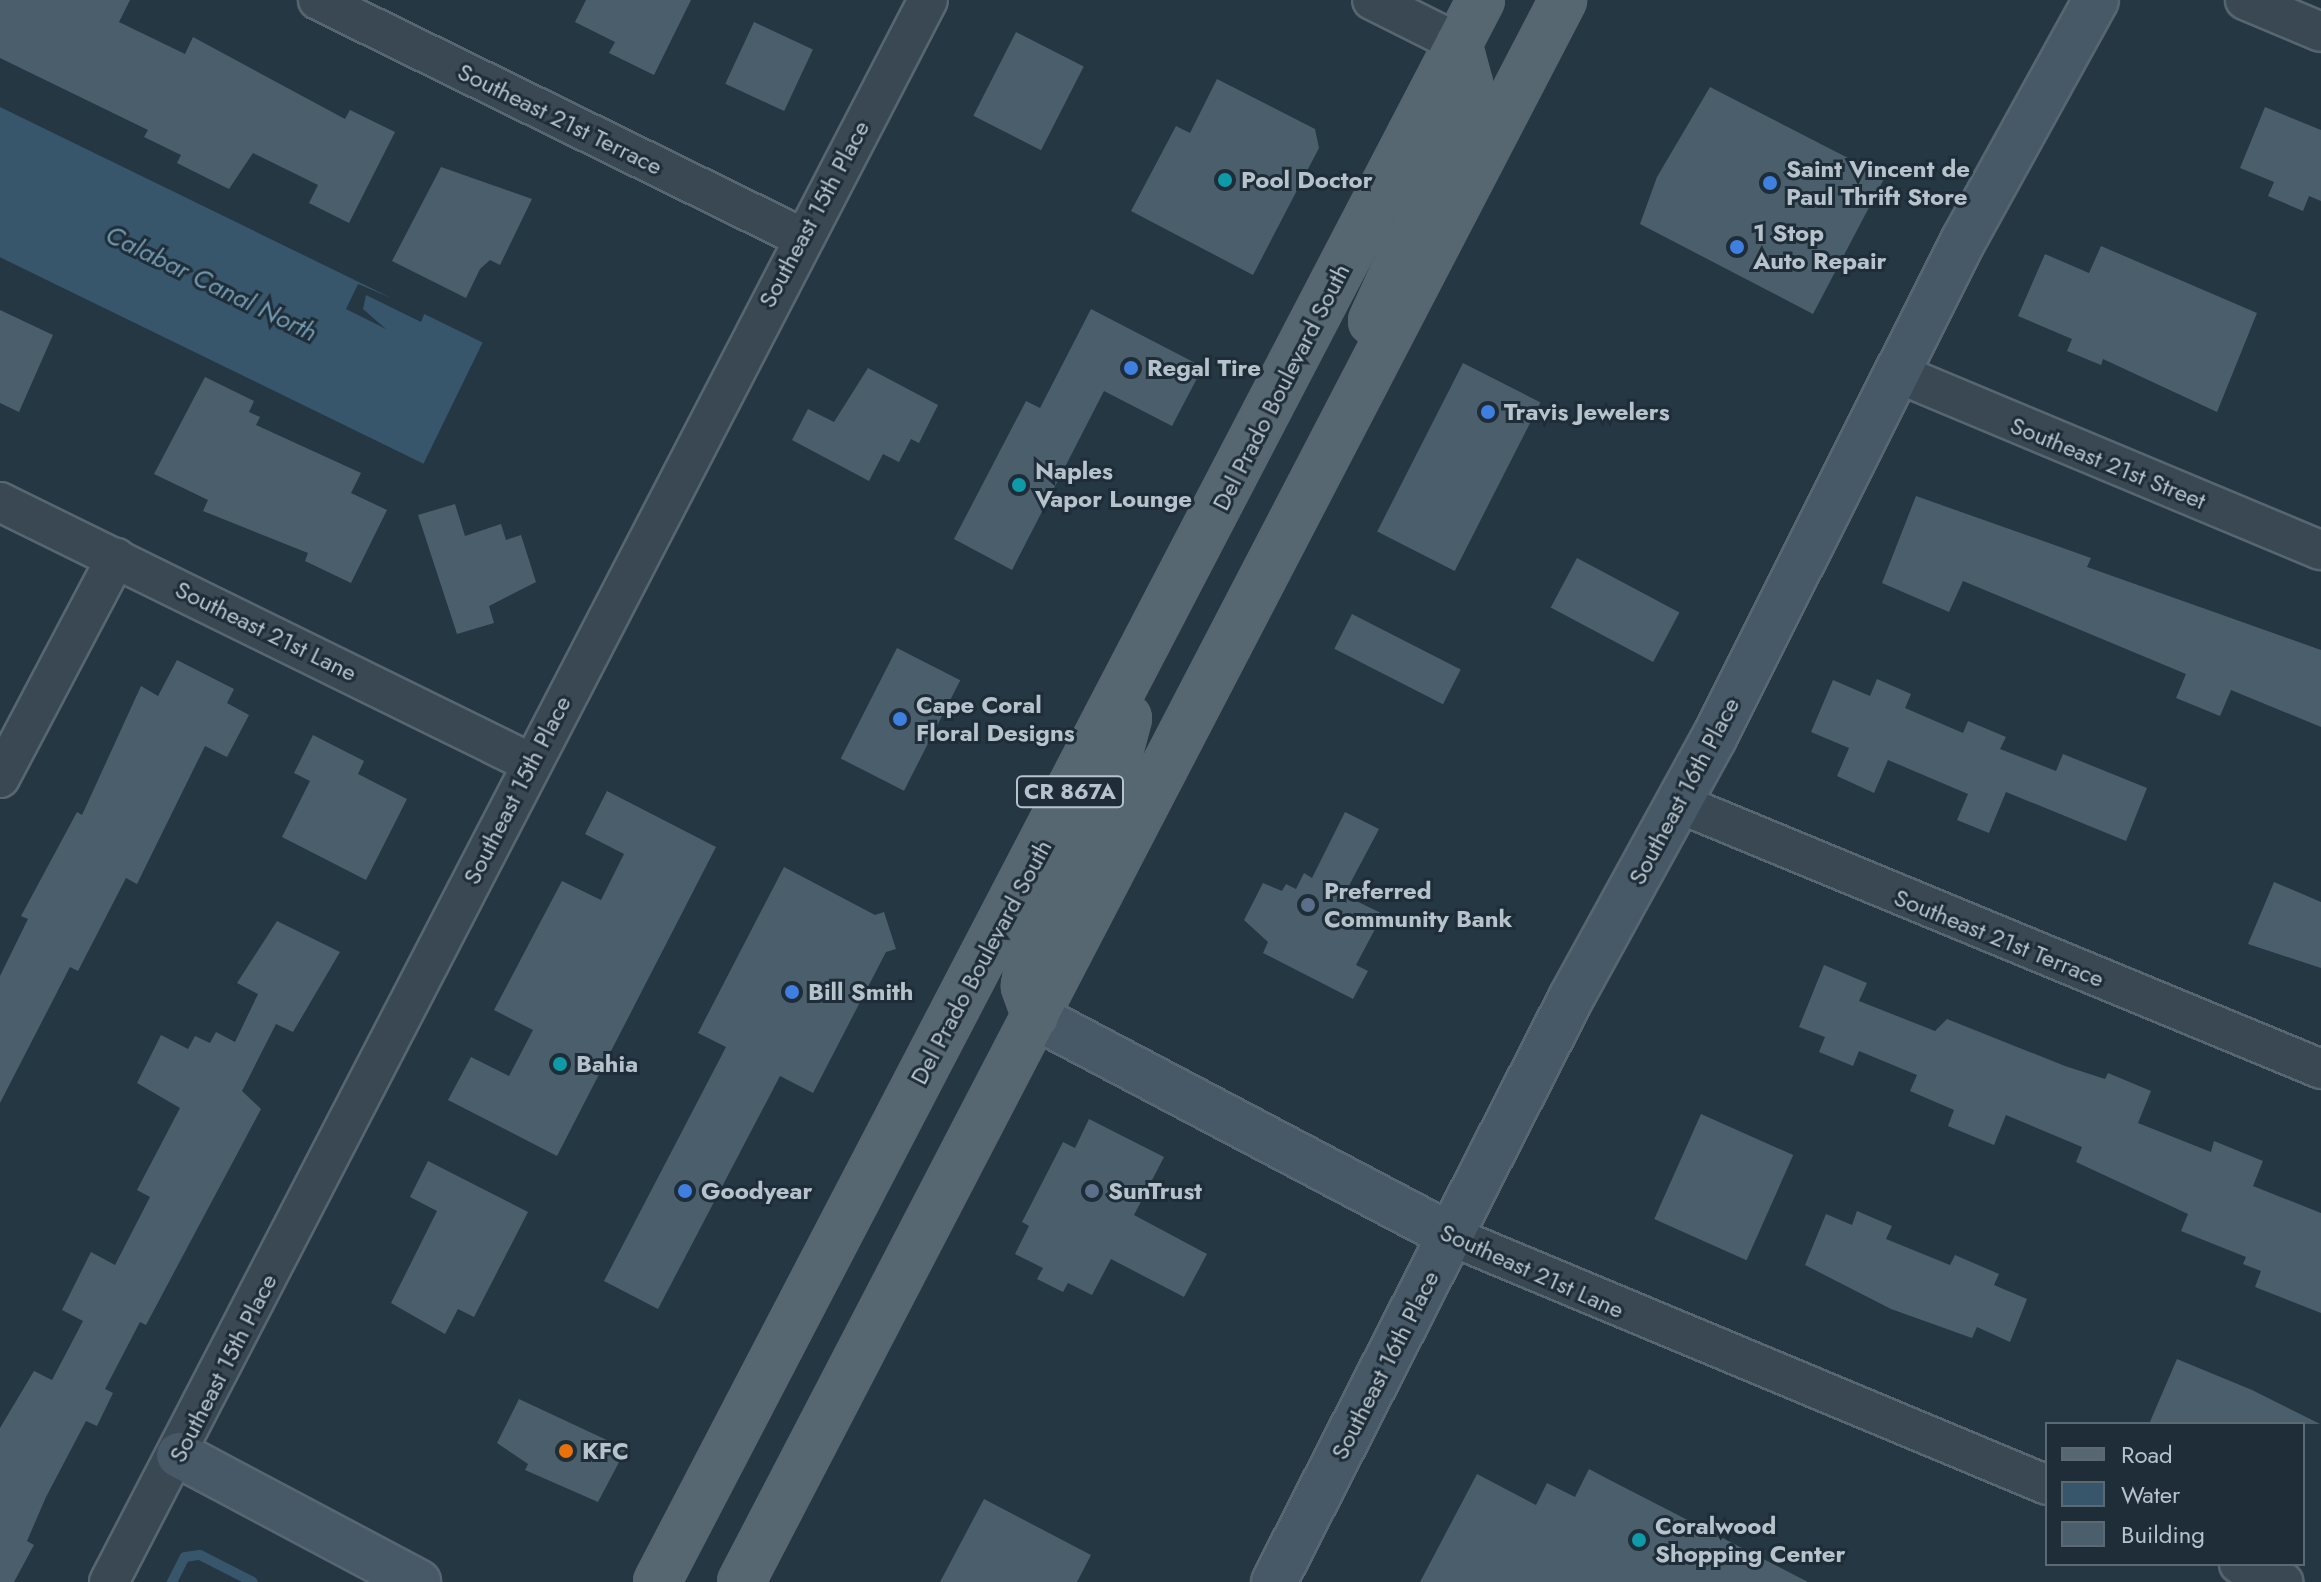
<!DOCTYPE html>
<html>
<head>
<meta charset="utf-8">
<style>
	body { margin:0 }
	#map { position:relative; width:2321px; height:1582px; overflow:hidden; background:#243743; font-family:Jost,sans-serif }
	div>[style] { position:absolute }
	[style*='--x'] { left:calc(var(--x)*1px); top:calc(var(--y)*1px); width:calc(var(--w)*1px); rotate:calc(var(--a)*1deg) }
	.water>* { inset:0; background:#37566b; transform-origin:0 0 }
	.pier>* { inset:0; background:#243743 }
	.stream>* { height:10px; margin:-5px; padding:0 5px; transform-origin:5px; border-radius:5px; background:#37566b }
	.building>* { inset:0; background:#4a5f6b; transform-origin:0 0 }
	.roads { filter:drop-shadow(2px 0 #576670) drop-shadow(-2px 0 #576670) drop-shadow(0 2px #576670) drop-shadow(0 -2px #576670) }
	.street>* { height:38px; margin:-19px; padding:0 19px; transform-origin:19px; border-radius:19px; background:#394852 }
	.secondary>* { height:44px; margin:-22px; padding:0 22px; transform-origin:22px; border-radius:22px; background:#475866 }
	.primary>* { height:44px; margin:-22px; padding:0 22px; transform-origin:22px; border-radius:22px; background:#576772 }
	.dots>* { width:22px; height:22px; translate:-50% -50%; box-sizing:border-box; border:4px solid #1e2d38; border-radius:50% }
	span { translate:-50% -50%; white-space:nowrap; text-align:center; line-height:1.15; -webkit-text-stroke:6px #1e2d38; paint-order:stroke }
	.shield-label span { padding:2px 6px; background:#1e2d38; border:2px solid; border-radius:6px; -webkit-text-stroke-width:0 }
	.shield-label { font-size:22px; color:#b6c3cc; font-weight:700 }
	.street-label { font-size:24px; color:#b6c3cc }
	.poi-label { font-size:24px; color:#b6c3cc; font-weight:700 }
	.left { translate:0 -50%; text-align:left }
	.water-label { font-size:26px; color:#7499b1; font-style:italic }
	.legend { position:absolute; left:2045px; top:1422px; width:260px; height:144px; box-sizing:border-box; background:#1e2d38; border:2px solid #5b6973; margin:0; padding:10px 14px; list-style:none; font-size:24px; color:#b6c3cc }
	.legend li { display:flex; align-items:center; gap:16px; height:40px }
	.legend b { width:40px; border:2px solid #5b6973 }
</style>
</head>
<body>
<div id="map">
	<div class="water">
		<div style="left:0;top:107px;width:537px;height:135px;rotate:26deg"></div>
	</div>
	<div class="pier">
		<div style="clip-path:polygon(358px 284px,425px 312px,421px 322px,366px 295px,363px 309px,386px 329px,346px 309px)"></div>
	</div>
	<div class="stream">
		<div style="--x:172;--y:1582;--w:28;--a:-63"></div>
		<div style="--x:185;--y:1557;--w:15;--a:-8"></div>
		<div style="--x:200;--y:1555;--w:59;--a:27"></div>
	</div>
	<div class="building">
		<div style="clip-path:polygon(0 0,130px 0,119px 22px,185px 54px,193px 37px,345px 119px,350px 110px,395px 132px,349px 223px,309px 203px,318px 185px,253px 153px,229px 189px,177px 163px,181px 155px,144px 137px,148px 130px,0 58px)"></div>
		<div style="clip-path:polygon(586px 0,691px 0,654px 75px,609px 53px,615px 42px,575px 22px)"></div>
		<div style="left:754px;top:22px;width:65px;height:68px;rotate:25deg"></div>
		<div style="left:1016px;top:32px;width:76px;height:94px;rotate:27deg"></div>
		<div style="clip-path:polygon(1217px 79px,1315px 129px,1319px 148px,1253px 275px,1131px 211px,1176px 126px,1190px 133px)"></div>
		<div style="clip-path:polygon(1710px 87px,1885px 177px,1813px 314px,1640px 224px,1657px 177px)"></div>
		<div style="clip-path:polygon(2265px 107px,2321px 130px,2321px 201px,2309px 196px,2303px 211px,2268px 196px,2274px 182px,2240px 168px)"></div>
		<div style="clip-path:polygon(441px 167px,532px 199px,500px 265px,490px 260px,480px 269px,466px 298px,392px 261px)"></div>
		<div style="clip-path:polygon(2101px 246px,2257px 313px,2217px 412px,2103px 359px,2101px 365px,2067px 351px,2072px 339px,2018px 316px,2045px 254px,2089px 273px)"></div>
		<div style="clip-path:polygon(1091px 309px,1203px 367px,1172px 426px,1104px 391px,1012px 570px,954px 539px,1026px 401px,1040px 408px)"></div>
		<div style="clip-path:polygon(0 310px,53px 335px,19px 412px,0 403px)"></div>
		<div style="left:1463px;top:363px;width:87px;height:189px;rotate:27deg"></div>
		<div style="clip-path:polygon(868px 368px,938px 405px,919px 443px,911px 439px,899px 462px,883px 454px,869px 481px,792px 440px,808px 409px,834px 422px)"></div>
		<div style="clip-path:polygon(205px 377px,254px 401px,249px 412px,260px 417px,256px 425px,361px 473px,351px 493px,387px 510px,351px 583px,305px 561px,308px 553px,203px 511px,208px 500px,154px 474px)"></div>
		<div style="clip-path:polygon(1916px 496px,2091px 558px,2087px 567px,2321px 650px,2321px 727px,2231px 690px,2220px 716px,2176px 698px,2186px 674px,1963px 581px,1949px 612px,1882px 583px)"></div>
		<div style="clip-path:polygon(455px 504px,465px 536px,501px 524px,506px 540px,521px 535px,536px 582px,489px 606px,494px 623px,457px 634px,418px 515px)"></div>
		<div style="left:1577px;top:558px;width:116px;height:56px;rotate:28deg"></div>
		<div style="left:1352px;top:614px;width:122px;height:39px;rotate:27deg"></div>
		<div style="left:897px;top:648px;width:71px;height:124px;rotate:27deg"></div>
		<div style="clip-path:polygon(177px 660px,234px 689px,227px 703px,249px 715px,227px 757px,205px 746px,137px 884px,126px 878px,78px 971px,70px 967px,0 1103px,0 976px,28px 919px,21px 916px,77px 812px,82px 815px,141px 686px,158px 696px)"></div>
		<div style="clip-path:polygon(1877px 679px,1911px 694px,1905px 708px,1963px 733px,1968px 721px,2006px 737px,2000px 749px,2056px 771px,2063px 754px,2147px 788px,2126px 841px,2006px 792px,1989px 833px,1957px 820px,1968px 794px,1888px 760px,1874px 793px,1837px 776px,1849px 748px,1811px 732px,1833px 680px,1870px 696px)"></div>
		<div style="clip-path:polygon(313px 735px,364px 761px,358px 774px,407px 799px,366px 880px,282px 837px,310px 781px,294px 773px)"></div>
		<div style="clip-path:polygon(607px 791px,716px 847px,557px 1156px,448px 1100px,471px 1057px,509px 1076px,533px 1030px,494px 1010px,562px 881px,601px 900px,624px 854px,585px 834px)"></div>
		<div style="clip-path:polygon(1345px 812px,1379px 829px,1344px 895px,1383px 914px,1356px 965px,1368px 971px,1353px 999px,1263px 953px,1268px 942px,1244px 920px,1263px 883px,1282px 891px,1286px 884px,1296px 889px,1304px 873px,1312px 878px)"></div>
		<div style="clip-path:polygon(784px 867px,875px 915px,884px 912px,896px 949px,886px 952px,813px 1093px,780px 1076px,658px 1309px,604px 1281px,726px 1047px,698px 1033px)"></div>
		<div style="clip-path:polygon(2274px 882px,2321px 902px,2321px 968px,2248px 944px)"></div>
		<div style="clip-path:polygon(277px 921px,340px 952px,293px 1032px,276px 1024px,242px 1091px,261px 1109px,146px 1325px,140px 1322px,105px 1389px,113px 1393px,97px 1426px,86px 1421px,46px 1497px,27px 1541px,34px 1545px,14px 1582px,0 1582px,0 1428px,34px 1371px,52px 1380px,83px 1321px,62px 1310px,91px 1252px,115px 1265px,150px 1197px,137px 1190px,180px 1108px,137px 1083px,161px 1035px,188px 1049px,195px 1036px,210px 1043px,216px 1032px,235px 1042px,258px 994px,237px 983px)"></div>
		<div style="clip-path:polygon(1824px 965px,1867px 983px,1859px 1001px,1935px 1031px,1947px 1019px,2065px 1066px,2105px 1079px,2108px 1073px,2151px 1091px,2138px 1123px,2211px 1152px,2214px 1141px,2263px 1161px,2253px 1186px,2321px 1213px,2321px 1313px,2255px 1287px,2261px 1271px,2243px 1264px,2246px 1257px,2181px 1231px,2188px 1214px,2076px 1162px,2082px 1147px,2006px 1115px,1994px 1145px,1948px 1126px,1954px 1110px,1910px 1091px,1917px 1075px,1859px 1051px,1853px 1066px,1819px 1052px,1825px 1037px,1799px 1027px)"></div>
		<div style="left:1701px;top:1114px;width:101px;height:115px;rotate:24deg"></div>
		<div style="clip-path:polygon(1089px 1119px,1164px 1157px,1134px 1215px,1207px 1254px,1184px 1297px,1111px 1259px,1092px 1295px,1068px 1283px,1063px 1292px,1037px 1279px,1043px 1268px,1015px 1254px,1029px 1226px,1022px 1222px,1063px 1142px,1075px 1148px)"></div>
		<div style="clip-path:polygon(428px 1161px,528px 1212px,474px 1317px,458px 1309px,445px 1334px,391px 1303px,437px 1211px,410px 1197px)"></div>
		<div style="clip-path:polygon(1857px 1211px,1892px 1226px,1886px 1239px,1950px 1265px,1955px 1255px,1999px 1274px,1994px 1285px,2027px 1299px,2010px 1342px,1977px 1327px,1972px 1338px,1891px 1309px,1805px 1265px,1826px 1214px,1852px 1225px)"></div>
		<div style="clip-path:polygon(2177px 1359px,2252px 1390px,2320px 1424px,2149px 1424px)"></div>
		<div style="clip-path:polygon(519px 1399px,626px 1449px,598px 1502px,525px 1470px,528px 1464px,497px 1443px)"></div>
		<div style="clip-path:polygon(1589px 1469px,1606px 1478px,1808px 1582px,1420px 1582px,1477px 1474px,1536px 1505px,1547px 1483px,1575px 1497px)"></div>
		<div style="clip-path:polygon(984px 1499px,1091px 1555px,1077px 1582px,940px 1582px)"></div>
	</div>
	<div class="roads">
		<div class="street">
			<div style="--x:318;--y:0;--w:538;--a:26.14"></div>
			<div style="--x:1372;--y:0;--w:96;--a:26.6"></div>
			<div style="--x:2245;--y:0;--w:82;--a:22.8"></div>
			<div style="--x:1897;--y:373;--w:459;--a:22.7"></div>
			<div style="--x:0;--y:502;--w:592;--a:26.18"></div>
			<div style="--x:0;--y:778;--w:249;--a:-62.2"></div>
			<div style="--x:1678;--y:803;--w:696;--a:22.47"></div>
			<div style="--x:1451;--y:1236;--w:646;--a:22.67"></div>
			<div style="--x:2239;--y:1564;--w:48;--a:22.2"></div>
			<div style="--x:109;--y:1582;--w:1781;--a:-62.63"></div>
		</div>
		<div class="secondary">
			<div style="--x:1036;--y:1017;--w:469;--a:27.8"></div>
			<div style="--x:179;--y:1455;--w:271;--a:28"></div>
			<div style="--x:1274;--y:1582;--w:655;--a:-63.04"></div>
			<div style="--x:1571;--y:998;--w:297;--a:-61.2"></div>
			<div style="--x:1714;--y:738;--w:556;--a:-63.39"></div>
			<div style="--x:1963;--y:241;--w:275;--a:-61.1"></div>
		</div>
		<div class="primary">
			<div style="--x:1372;--y:321;--w:222;--a:-65.3"></div>
			<div style="--x:1465;--y:119;--w:35;--a:-83"></div>
			<div style="--x:1469;--y:84;--w:42;--a:-105"></div>
			<div style="--x:1036;--y:1017;--w:33;--a:-110"></div>
			<div style="--x:1025;--y:986;--w:59;--a:-81.2"></div>
			<div style="--x:1034;--y:928;--w:165;--a:-62.2"></div>
			<div style="--x:1111;--y:782;--w:66;--a:-75.1"></div>
			<div style="--x:657;--y:1582;--w:1784;--a:-62.49"></div>
			<div style="--x:741;--y:1582;--w:1783;--a:-62.54"></div>
		</div>
	</div>
	<div class="dots">
		<div style="left:1225px;top:180px;background:#0f9aa8"></div>
		<div style="left:1770px;top:183px;background:#3f7fe0"></div>
		<div style="left:1737px;top:247px;background:#3f7fe0"></div>
		<div style="left:1131px;top:368px;background:#3f7fe0"></div>
		<div style="left:1488px;top:412px;background:#3f7fe0"></div>
		<div style="left:1019px;top:485px;background:#0f9aa8"></div>
		<div style="left:900px;top:719px;background:#3f7fe0"></div>
		<div style="left:1308px;top:905px;background:#5c6f8a"></div>
		<div style="left:792px;top:992px;background:#3f7fe0"></div>
		<div style="left:560px;top:1064px;background:#0f9aa8"></div>
		<div style="left:685px;top:1191px;background:#3f7fe0"></div>
		<div style="left:1092px;top:1191px;background:#5c6f8a"></div>
		<div style="left:566px;top:1451px;background:#e8710a"></div>
		<div style="left:1639px;top:1540px;background:#0f9aa8"></div>
	</div>
	<div class="shield-label">
		<span style="left:1070px;top:792px">CR 867A</span>
	</div>
	<div class="street-label">
		<span style="left:560px;top:119px;rotate:26deg">Southeast 21st Terrace</span>
		<span style="left:814px;top:214px;rotate:-62deg">Southeast 15th Place</span>
		<span style="left:1281px;top:387px;rotate:-63deg">Del Prado Boulevard South</span>
		<span style="left:2108px;top:463px;rotate:22deg">Southeast 21st Street</span>
		<span style="left:266px;top:631px;rotate:26deg">Southeast 21st Lane</span>
		<span style="left:517px;top:790px;rotate:-63deg">Southeast 15th Place</span>
		<span style="left:1684px;top:791px;rotate:-62deg">Southeast 16th Place</span>
		<span style="left:1999px;top:938px;rotate:22deg">Southeast 21st Terrace</span>
		<span style="left:981px;top:962px;rotate:-62deg">Del Prado Boulevard South</span>
		<span style="left:1532px;top:1271px;rotate:24deg">Southeast 21st Lane</span>
		<span style="left:1385px;top:1365px;rotate:-63deg">Southeast 16th Place</span>
		<span style="left:223px;top:1368px;rotate:-63deg">Southeast 15th Place</span>
	</div>
	<div class="poi-label">
		<span class="left" style="left:1786px;top:183px">Saint Vincent de<br>Paul Thrift Store</span>
		<span class="left" style="left:1241px;top:180px">Pool Doctor</span>
		<span class="left" style="left:1753px;top:247px">1 Stop<br>Auto Repair</span>
		<span class="left" style="left:1147px;top:368px">Regal Tire</span>
		<span class="left" style="left:1504px;top:412px">Travis Jewelers</span>
		<span class="left" style="left:1035px;top:485px">Naples<br>Vapor Lounge</span>
		<span class="left" style="left:916px;top:719px">Cape Coral<br>Floral Designs</span>
		<span class="left" style="left:1324px;top:905px">Preferred<br>Community Bank</span>
		<span class="left" style="left:808px;top:992px">Bill Smith</span>
		<span class="left" style="left:576px;top:1064px">Bahia</span>
		<span class="left" style="left:701px;top:1191px">Goodyear</span>
		<span class="left" style="left:1108px;top:1191px">SunTrust</span>
		<span class="left" style="left:582px;top:1451px">KFC</span>
		<span class="left" style="left:1655px;top:1540px">Coralwood<br>Shopping Center</span>
	</div>
	<div class="water-label">
		<span style="left:211px;top:284px;rotate:26deg">Calabar Canal North</span>
	</div>
	<ul class="legend">
	<li><b style="height:10px;background:#576772"></b>Road</li>
	<li><b style="height:22px;background:#37566b"></b>Water</li>
	<li><b style="height:22px;background:#4a5f6b"></b>Building</li>
	</ul>
</div>
</body>
</html>
